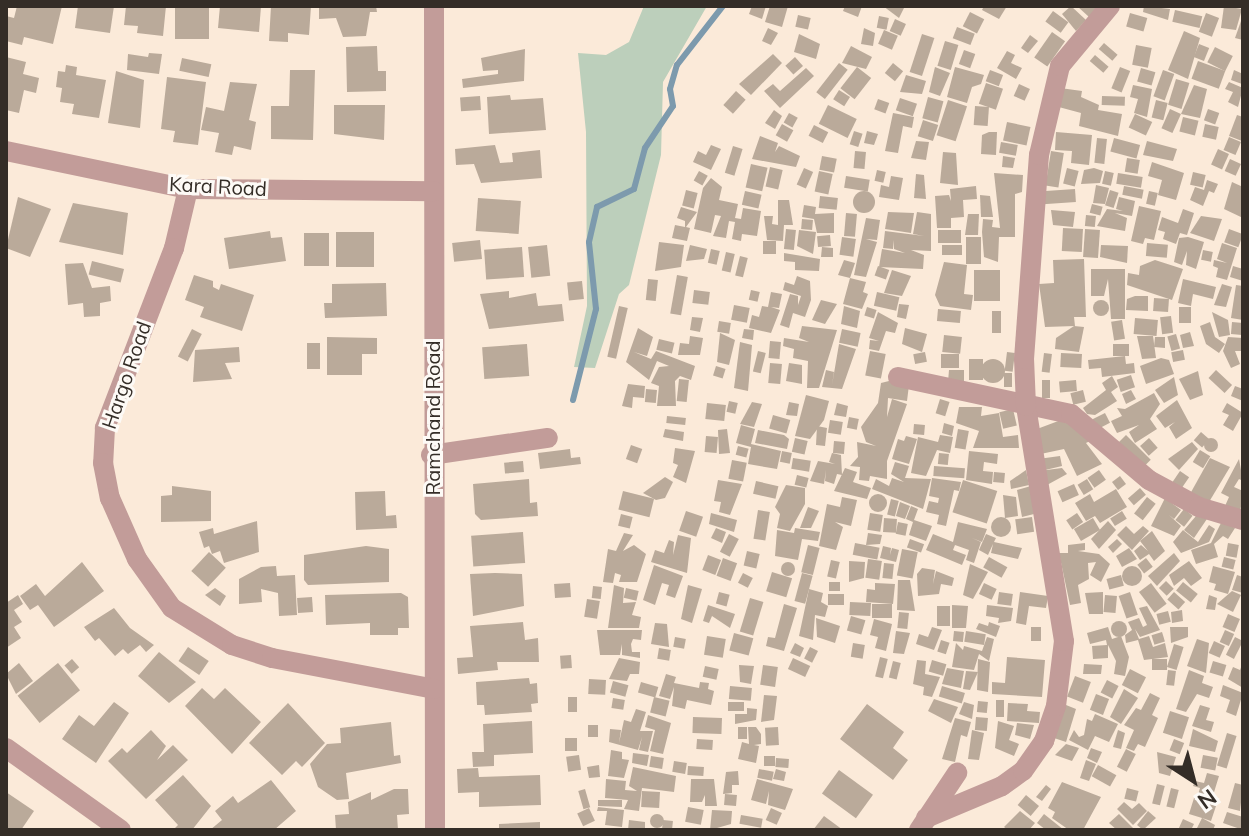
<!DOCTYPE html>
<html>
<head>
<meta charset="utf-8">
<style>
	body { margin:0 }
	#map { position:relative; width:1249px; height:836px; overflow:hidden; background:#fbead9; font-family:Mulish,sans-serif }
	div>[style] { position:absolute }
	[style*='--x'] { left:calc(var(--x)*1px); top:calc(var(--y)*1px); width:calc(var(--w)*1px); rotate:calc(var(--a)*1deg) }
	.green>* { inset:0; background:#bccfbb }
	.stream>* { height:6px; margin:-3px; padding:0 3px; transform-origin:3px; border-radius:3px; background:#7d9aad }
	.building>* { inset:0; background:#baaa9a; transform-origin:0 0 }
	.round { border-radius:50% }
	.minor>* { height:20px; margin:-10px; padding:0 10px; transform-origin:10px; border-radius:10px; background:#c29c99 }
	span { translate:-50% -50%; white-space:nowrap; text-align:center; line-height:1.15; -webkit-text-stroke:6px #fdfaf6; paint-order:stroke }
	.street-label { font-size:20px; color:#342d27 }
	.frame { position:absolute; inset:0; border:8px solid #342d27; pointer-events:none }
	.north { position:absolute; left:1153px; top:740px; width:80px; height:80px; -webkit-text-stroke:6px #fdfaf6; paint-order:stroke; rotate:144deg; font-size:22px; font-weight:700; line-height:32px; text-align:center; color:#342d27 }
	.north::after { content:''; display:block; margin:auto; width:28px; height:36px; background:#342d27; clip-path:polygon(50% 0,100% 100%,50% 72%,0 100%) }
</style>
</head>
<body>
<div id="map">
	<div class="green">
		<div style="clip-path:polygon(644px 6px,707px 6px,663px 82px,661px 155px,629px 285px,619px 294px,595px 368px,574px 367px,587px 306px,586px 132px,578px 53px,606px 55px,629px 42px)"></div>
	</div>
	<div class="stream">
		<div style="--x:573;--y:400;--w:94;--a:-75.8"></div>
		<div style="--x:596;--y:309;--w:67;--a:-96"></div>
		<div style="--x:589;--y:242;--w:36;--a:-77"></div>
		<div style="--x:597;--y:207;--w:41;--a:-25.9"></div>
		<div style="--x:634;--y:189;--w:42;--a:-75"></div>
		<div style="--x:645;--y:148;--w:50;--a:-56.3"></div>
		<div style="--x:673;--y:106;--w:17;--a:-100"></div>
		<div style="--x:670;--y:89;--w:25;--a:-74"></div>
		<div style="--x:677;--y:65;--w:75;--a:-52.1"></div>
	</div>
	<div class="building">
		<div style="clip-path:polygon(17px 6px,62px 6px,53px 44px,24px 37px,22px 45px,6px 41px,6px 16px,14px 18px)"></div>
		<div style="clip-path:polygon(78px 6px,114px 6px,110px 33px,75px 28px)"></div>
		<div style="clip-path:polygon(126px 6px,166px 6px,163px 36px,137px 33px,138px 26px,124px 25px)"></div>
		<div style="left:175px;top:6px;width:34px;height:33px"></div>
		<div style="clip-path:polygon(220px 6px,261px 6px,259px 32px,218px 28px)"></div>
		<div style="clip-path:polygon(271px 6px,311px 6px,309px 35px,288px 33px,288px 42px,269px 41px)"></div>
		<div style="clip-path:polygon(319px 6px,376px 6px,377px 12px,370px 12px,366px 36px,343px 37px,336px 18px,319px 19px)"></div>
		<div style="clip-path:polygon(752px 6px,766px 6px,762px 19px,749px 14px)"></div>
		<div style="clip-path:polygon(770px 6px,788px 6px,782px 27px,765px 22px)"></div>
		<div style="clip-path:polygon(845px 6px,862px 6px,858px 17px,843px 11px)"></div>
		<div style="clip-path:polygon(883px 6px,901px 6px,904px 8px,899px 18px)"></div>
		<div style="clip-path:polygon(984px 6px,1007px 6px,999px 19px,982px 10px)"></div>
		<div style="clip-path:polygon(1071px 6px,1086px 20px,1076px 31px,1062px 14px)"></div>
		<div style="clip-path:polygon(1077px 6px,1099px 6px,1089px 17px)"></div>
		<div style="clip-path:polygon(1144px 6px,1170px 9px,1168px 20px,1143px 12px)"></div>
		<div style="clip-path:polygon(1224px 6px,1242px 9px,1236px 30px,1221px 28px)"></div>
		<div style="left:1175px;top:10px;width:28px;height:12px;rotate:13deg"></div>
		<div style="left:1053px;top:11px;width:19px;height:13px;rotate:36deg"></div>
		<div style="left:970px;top:12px;width:16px;height:16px;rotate:27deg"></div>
		<div style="left:1130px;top:13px;width:18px;height:14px;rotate:16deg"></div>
		<div style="left:1206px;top:13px;width:14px;height:20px;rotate:21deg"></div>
		<div style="left:798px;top:15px;width:13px;height:12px;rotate:13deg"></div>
		<div style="left:879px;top:16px;width:10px;height:12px;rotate:11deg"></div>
		<div style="left:895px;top:19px;width:12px;height:13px;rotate:24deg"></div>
		<div style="clip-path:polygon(1241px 21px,1243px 21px,1243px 40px,1235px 38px)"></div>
		<div style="left:957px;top:27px;width:19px;height:12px;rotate:21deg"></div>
		<div style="clip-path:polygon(768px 28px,778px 33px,771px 45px,762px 41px)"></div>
		<div style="clip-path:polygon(864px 28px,875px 33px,873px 46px,861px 44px)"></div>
		<div style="left:884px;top:30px;width:15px;height:15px;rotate:23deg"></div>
		<div style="clip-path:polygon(1184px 31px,1200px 38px,1188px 79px,1168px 70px)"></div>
		<div style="left:1052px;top:32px;width:16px;height:31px;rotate:35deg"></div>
		<div style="clip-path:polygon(799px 34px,820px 44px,816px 59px,794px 52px)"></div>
		<div style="left:922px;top:34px;width:13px;height:40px;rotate:18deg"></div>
		<div style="clip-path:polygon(1030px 35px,1038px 41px,1028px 53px,1021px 48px)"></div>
		<div style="left:945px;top:41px;width:14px;height:26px;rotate:17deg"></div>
		<div style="left:1104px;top:43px;width:18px;height:8px;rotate:41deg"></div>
		<div style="left:1199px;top:44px;width:11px;height:14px;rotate:22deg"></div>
		<div style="left:1136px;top:45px;width:16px;height:20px;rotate:11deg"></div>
		<div style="clip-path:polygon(377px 46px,378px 71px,386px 71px,386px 91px,347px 92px,346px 47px)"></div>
		<div style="clip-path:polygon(851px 46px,872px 57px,866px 69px,842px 63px)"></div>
		<div style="left:1215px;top:47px;width:20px;height:17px;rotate:27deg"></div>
		<div style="clip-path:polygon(525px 49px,524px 81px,463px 88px,462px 79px,498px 74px,498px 70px,483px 71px,481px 58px)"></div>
		<div style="left:964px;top:50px;width:12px;height:15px;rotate:20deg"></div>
		<div style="clip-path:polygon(1007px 51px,1015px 55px,1011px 63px,1022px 68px,1016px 79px,997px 68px)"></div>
		<div style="clip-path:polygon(149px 53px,162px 54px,159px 74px,127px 70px,128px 54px,148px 57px)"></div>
		<div style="clip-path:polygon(773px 54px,782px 63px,751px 95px,739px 84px)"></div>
		<div style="left:1095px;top:55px;width:18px;height:8px;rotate:41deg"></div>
		<div style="clip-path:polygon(6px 57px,26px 62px,23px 74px,39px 78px,36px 93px,24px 90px,19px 113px,6px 110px)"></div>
		<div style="left:795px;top:57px;width:12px;height:13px;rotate:48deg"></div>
		<div style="left:182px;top:58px;width:30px;height:13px;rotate:12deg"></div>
		<div style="left:1198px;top:61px;width:29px;height:19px;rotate:20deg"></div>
		<div style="left:839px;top:63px;width:11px;height:37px;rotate:38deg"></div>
		<div style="left:893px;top:63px;width:13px;height:13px;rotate:39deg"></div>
		<div style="clip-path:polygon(66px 65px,77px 67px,76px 75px,106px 80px,99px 118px,72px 114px,74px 104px,60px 102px,62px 88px,56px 87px,58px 71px,65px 72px)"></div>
		<div style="left:857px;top:67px;width:18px;height:27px;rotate:38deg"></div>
		<div style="clip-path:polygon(935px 67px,950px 73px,940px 96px,929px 92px)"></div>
		<div style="clip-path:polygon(955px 67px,984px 75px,981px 84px,972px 87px,967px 103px,947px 97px)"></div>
		<div style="left:1120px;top:67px;width:11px;height:23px;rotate:22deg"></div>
		<div style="clip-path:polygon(806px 68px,814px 76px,780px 108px,764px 91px,773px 84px,780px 91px)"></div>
		<div style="left:1141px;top:68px;width:15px;height:14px;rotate:16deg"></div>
		<div style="clip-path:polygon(290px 70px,315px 70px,313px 140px,271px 139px,271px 106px,289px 106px)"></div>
		<div style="left:990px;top:70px;width:14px;height:12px;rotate:21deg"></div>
		<div style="left:1163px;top:70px;width:12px;height:28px;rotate:20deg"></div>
		<div style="clip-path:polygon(1234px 70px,1243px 74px,1242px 84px,1231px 80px)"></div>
		<div style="clip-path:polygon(116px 71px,144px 80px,140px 128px,108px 123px)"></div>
		<div style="clip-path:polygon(906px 75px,926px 81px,922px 94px,900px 92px)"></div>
		<div style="clip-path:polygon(167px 77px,206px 82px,198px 145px,173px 142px,175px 131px,161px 129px)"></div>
		<div style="left:1176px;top:79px;width:14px;height:27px;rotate:17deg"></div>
		<div style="clip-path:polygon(230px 82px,257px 84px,249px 120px,256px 122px,251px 150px,234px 146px,232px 155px,215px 152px,219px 133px,201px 130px,206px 107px,224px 111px)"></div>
		<div style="clip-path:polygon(1229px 82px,1243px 88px,1238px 107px,1228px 102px,1233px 92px,1225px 89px)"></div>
		<div style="left:986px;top:83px;width:18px;height:22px;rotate:19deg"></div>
		<div style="left:1019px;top:84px;width:12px;height:13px;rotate:24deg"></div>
		<div style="clip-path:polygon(1133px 85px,1152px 89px,1147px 117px,1134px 113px,1138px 99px,1130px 97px)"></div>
		<div style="clip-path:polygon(1194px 85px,1207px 89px,1200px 118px,1181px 114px)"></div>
		<div style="clip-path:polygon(1060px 88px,1082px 91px,1081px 97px,1099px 105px,1098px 110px,1122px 114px,1118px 136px,1079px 126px,1081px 113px,1055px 106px)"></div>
		<div style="left:839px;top:90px;width:13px;height:11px;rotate:32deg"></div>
		<div style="left:736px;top:91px;width:13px;height:19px;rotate:42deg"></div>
		<div style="clip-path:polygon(510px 95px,511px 100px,543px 98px,546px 130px,489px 134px,487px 97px)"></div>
		<div style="left:480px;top:96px;width:14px;height:20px;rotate:86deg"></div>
		<div style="left:1102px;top:96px;width:23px;height:9px;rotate:2deg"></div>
		<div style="left:928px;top:97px;width:16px;height:22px;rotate:15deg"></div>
		<div style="left:900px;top:98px;width:18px;height:13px;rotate:19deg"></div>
		<div style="left:878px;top:99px;width:12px;height:11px;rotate:20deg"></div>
		<div style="left:948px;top:100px;width:20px;height:37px;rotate:18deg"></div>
		<div style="left:1156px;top:100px;width:12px;height:18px;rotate:14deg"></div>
		<div style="clip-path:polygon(334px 105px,385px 105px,384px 140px,334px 134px)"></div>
		<div style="left:828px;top:105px;width:32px;height:21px;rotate:26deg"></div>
		<div style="left:975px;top:106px;width:14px;height:19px;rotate:4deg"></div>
		<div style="left:1170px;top:109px;width:12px;height:21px;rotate:24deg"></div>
		<div style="left:1208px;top:109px;width:12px;height:12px;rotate:20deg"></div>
		<div style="clip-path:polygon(774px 110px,782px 116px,775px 129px,765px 123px)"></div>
		<div style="left:789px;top:113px;width:10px;height:11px;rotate:29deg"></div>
		<div style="clip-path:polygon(893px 113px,914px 117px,912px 128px,903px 126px,898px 153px,885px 151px)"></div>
		<div style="left:1135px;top:114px;width:19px;height:15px;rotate:25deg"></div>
		<div style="clip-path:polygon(1237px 115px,1243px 117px,1242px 141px,1229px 136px)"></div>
		<div style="left:1183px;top:117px;width:16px;height:15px;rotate:14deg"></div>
		<div style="left:923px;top:120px;width:16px;height:17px;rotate:18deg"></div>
		<div style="left:1007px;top:122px;width:24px;height:19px;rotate:12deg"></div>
		<div style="left:782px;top:124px;width:13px;height:13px;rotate:29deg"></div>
		<div style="left:1205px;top:124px;width:14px;height:13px;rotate:12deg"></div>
		<div style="left:814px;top:125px;width:16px;height:12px;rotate:27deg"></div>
		<div style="left:854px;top:131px;width:9px;height:14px;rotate:18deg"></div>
		<div style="clip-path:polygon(867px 131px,878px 134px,874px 145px,864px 143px)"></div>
		<div style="clip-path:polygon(989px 132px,997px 132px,996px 155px,981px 154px,982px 135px)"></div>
		<div style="clip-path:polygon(1056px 132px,1092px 135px,1089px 165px,1071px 163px,1072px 151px,1055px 150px)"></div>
		<div style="clip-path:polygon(760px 136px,778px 143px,775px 152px,779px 146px,800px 156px,796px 167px,752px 159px)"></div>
		<div style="left:1229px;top:137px;width:13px;height:14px;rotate:23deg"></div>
		<div style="left:1097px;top:138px;width:10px;height:25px;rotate:6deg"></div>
		<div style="left:1114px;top:138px;width:27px;height:14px;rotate:15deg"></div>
		<div style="clip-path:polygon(916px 141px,929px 142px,926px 160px,911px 158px)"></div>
		<div style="clip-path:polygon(1147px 141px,1177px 149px,1173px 161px,1143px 155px)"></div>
		<div style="left:1001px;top:142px;width:17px;height:11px;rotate:10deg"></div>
		<div style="clip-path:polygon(495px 145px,500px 163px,513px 162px,512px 153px,540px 150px,542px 178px,481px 183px,474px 164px,456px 165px,455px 149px)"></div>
		<div style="clip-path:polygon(711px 145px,721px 149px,711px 170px,693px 162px,698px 151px,706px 155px)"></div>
		<div style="left:733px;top:146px;width:10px;height:28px;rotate:17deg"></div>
		<div style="left:1218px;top:149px;width:12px;height:17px;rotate:24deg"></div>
		<div style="left:855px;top:151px;width:11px;height:17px;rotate:5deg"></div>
		<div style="left:1051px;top:151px;width:13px;height:35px;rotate:9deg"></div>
		<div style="clip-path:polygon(943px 152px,956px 153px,958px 185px,940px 183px)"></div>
		<div style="left:822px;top:156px;width:15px;height:14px;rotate:11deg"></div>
		<div style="clip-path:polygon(1003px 156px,1015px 158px,1013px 168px,1002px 167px)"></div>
		<div style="left:1127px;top:158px;width:13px;height:14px;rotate:9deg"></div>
		<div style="left:1230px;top:159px;width:12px;height:13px;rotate:24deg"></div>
		<div style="clip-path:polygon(1152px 162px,1184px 173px,1176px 200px,1158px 195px,1162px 180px,1148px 176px)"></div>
		<div style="left:751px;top:164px;width:17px;height:24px;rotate:13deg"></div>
		<div style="left:770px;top:167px;width:13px;height:20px;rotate:13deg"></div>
		<div style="left:804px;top:168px;width:10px;height:18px;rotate:24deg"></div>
		<div style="left:1067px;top:168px;width:12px;height:16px;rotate:14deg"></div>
		<div style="clip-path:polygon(1094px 168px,1103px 171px,1100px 183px,1081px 184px,1084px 170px)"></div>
		<div style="left:877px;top:170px;width:9px;height:11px;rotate:13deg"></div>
		<div style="left:699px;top:171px;width:10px;height:11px;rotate:29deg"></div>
		<div style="left:819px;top:171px;width:14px;height:21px;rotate:12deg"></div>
		<div style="left:1105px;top:171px;width:9px;height:13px;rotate:13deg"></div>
		<div style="left:1193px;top:172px;width:13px;height:13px;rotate:13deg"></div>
		<div style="clip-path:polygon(994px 173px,1023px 175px,1022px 192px,1015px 194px,1015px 237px,999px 237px,998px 262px,984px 257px,982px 232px,983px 219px,993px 220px,992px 227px,1000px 228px)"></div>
		<div style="left:1118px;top:173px;width:25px;height:11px;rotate:9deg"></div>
		<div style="clip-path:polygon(916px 174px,924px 175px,926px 199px,914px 198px)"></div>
		<div style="left:846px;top:176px;width:24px;height:12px;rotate:9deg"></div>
		<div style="clip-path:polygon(891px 176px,903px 178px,899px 200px,879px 197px,881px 185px,889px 187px)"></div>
		<div style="clip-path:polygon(711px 178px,722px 187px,719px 200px,738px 204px,735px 218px,741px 219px,743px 208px,761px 211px,757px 236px,742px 234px,741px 241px,732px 239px,735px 222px,729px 221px,726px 238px,713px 236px,721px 216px,715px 215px,711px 233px,694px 229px,703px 188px)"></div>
		<div style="clip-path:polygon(1207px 180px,1218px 184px,1214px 193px,1209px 191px,1203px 206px,1190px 200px,1195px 187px,1204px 190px)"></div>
		<div style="clip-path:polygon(1232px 182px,1243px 187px,1243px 218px,1224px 209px)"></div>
		<div style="clip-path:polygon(1096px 185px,1109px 188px,1105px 204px,1093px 203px)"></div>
		<div style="clip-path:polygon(976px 186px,977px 199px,963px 200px,964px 217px,951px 218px,951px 228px,937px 228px,935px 196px,949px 195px,951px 201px,950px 189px)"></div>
		<div style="left:1124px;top:186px;width:20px;height:9px;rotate:11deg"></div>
		<div style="left:1075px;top:189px;width:13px;height:33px;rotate:86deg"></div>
		<div style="left:686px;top:190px;width:12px;height:16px;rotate:14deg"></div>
		<div style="left:1110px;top:190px;width:9px;height:16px;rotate:18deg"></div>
		<div style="left:745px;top:191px;width:17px;height:14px;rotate:13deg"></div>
		<div style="left:1149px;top:191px;width:9px;height:13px;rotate:13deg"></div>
		<div class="round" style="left:853px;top:191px;width:22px;height:22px"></div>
		<div style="clip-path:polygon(980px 195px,990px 196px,993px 217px,981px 217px)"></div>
		<div style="left:820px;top:196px;width:18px;height:12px;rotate:6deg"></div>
		<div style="clip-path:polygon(18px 197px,51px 209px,30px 257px,6px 248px)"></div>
		<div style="clip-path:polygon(1119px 197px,1135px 201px,1132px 216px,1115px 213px,1127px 218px,1125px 231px,1097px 226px,1107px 209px,1123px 211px,1116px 209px)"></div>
		<div style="left:478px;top:198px;width:43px;height:33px;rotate:4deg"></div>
		<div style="clip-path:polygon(778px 200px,789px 200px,793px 225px,784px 225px,783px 241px,767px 240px,764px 216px,773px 216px,772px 224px,778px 225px)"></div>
		<div style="clip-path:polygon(73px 203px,128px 213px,123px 255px,59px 242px)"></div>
		<div style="left:1092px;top:204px;width:11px;height:9px;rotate:15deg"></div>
		<div style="clip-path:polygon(804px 205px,816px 207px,815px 214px,834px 213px,834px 233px,817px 233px,814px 219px,802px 217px)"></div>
		<div style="clip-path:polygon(1139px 206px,1161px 211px,1154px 240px,1145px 238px,1143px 244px,1131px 241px)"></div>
		<div style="clip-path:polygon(681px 207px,697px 212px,686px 227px,690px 228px,687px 241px,672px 238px,675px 225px,685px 227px,685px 221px,677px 218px)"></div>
		<div style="clip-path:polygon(1183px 209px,1194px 213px,1187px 235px,1180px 233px,1176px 244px,1163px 239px,1165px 232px,1158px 230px,1162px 217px,1178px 223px)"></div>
		<div style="clip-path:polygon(1051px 210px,1075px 212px,1073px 227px,1053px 225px)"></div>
		<div style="clip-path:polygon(888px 212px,914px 213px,911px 233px,885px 229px)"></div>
		<div style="clip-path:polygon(917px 212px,931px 214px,931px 251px,911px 250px,924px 255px,923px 269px,879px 267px,882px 249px,905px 253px,894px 249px,894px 240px,893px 249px,883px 248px,885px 231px,924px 236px,913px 234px)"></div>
		<div style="left:846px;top:213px;width:11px;height:23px;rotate:5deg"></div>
		<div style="clip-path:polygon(968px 214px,979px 214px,978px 235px,965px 235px)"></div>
		<div style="left:1086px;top:215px;width:10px;height:11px;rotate:6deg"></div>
		<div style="clip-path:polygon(1201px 216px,1222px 219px,1214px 241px,1190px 233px)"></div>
		<div style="clip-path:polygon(866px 218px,880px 220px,877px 240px,866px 239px,877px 242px,866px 277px,854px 275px)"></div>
		<div style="left:802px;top:219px;width:11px;height:10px;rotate:5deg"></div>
		<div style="left:1063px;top:228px;width:20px;height:23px;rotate:3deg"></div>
		<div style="left:786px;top:229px;width:10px;height:20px;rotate:6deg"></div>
		<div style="left:1085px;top:229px;width:15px;height:28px;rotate:4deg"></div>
		<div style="left:1229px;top:229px;width:15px;height:14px;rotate:20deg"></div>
		<div style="clip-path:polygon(799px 230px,816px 232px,813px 254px,797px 246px)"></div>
		<div style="left:938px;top:230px;width:23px;height:13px"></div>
		<div style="clip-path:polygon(270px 231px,271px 238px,282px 237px,286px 261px,229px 269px,224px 238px)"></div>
		<div style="left:336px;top:232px;width:38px;height:35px"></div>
		<div style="left:304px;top:233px;width:25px;height:33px"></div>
		<div style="left:830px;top:235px;width:11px;height:13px;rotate:85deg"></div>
		<div style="left:842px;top:237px;width:14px;height:18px;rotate:8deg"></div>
		<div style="left:966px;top:237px;width:15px;height:27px"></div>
		<div style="clip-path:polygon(1188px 237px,1204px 242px,1196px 269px,1186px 265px,1187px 251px,1182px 265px,1174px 262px,1179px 238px)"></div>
		<div style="left:480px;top:240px;width:19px;height:28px;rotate:84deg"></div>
		<div style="left:763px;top:241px;width:13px;height:13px"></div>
		<div style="clip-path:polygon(659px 242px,684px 245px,681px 267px,655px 271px)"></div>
		<div style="left:1147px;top:243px;width:21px;height:13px;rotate:5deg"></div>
		<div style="clip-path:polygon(1222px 243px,1237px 248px,1227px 280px,1216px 277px,1218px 268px,1213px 266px,1214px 260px,1227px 263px,1217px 259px)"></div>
		<div style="left:547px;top:245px;width:31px;height:19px;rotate:84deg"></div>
		<div style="clip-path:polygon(690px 245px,707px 249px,704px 259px,686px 261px)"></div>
		<div style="left:942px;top:245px;width:20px;height:10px"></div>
		<div style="clip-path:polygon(1101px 245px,1128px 246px,1127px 263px,1100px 257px)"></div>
		<div style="left:522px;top:247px;width:30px;height:38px;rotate:86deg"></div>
		<div style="clip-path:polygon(822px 247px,833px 248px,833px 257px,821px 257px)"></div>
		<div style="left:711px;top:249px;width:9px;height:14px;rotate:13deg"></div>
		<div style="left:1203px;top:250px;width:10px;height:10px;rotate:11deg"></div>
		<div style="left:726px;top:252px;width:9px;height:19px;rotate:13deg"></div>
		<div style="clip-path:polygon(784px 253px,820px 259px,819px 271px,795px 270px,795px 262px,784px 261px)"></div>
		<div style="left:740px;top:256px;width:8px;height:20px;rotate:14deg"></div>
		<div style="clip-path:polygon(1084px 259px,1086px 317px,1074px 317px,1075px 326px,1045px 327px,1039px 284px,1054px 283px,1053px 260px)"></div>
		<div style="clip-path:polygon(844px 260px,855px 263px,850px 278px,838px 275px)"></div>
		<div style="clip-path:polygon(1155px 260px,1183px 269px,1172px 300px,1127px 285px,1128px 273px,1139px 275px,1140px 266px)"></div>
		<div style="left:92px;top:261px;width:33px;height:14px;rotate:14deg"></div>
		<div style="clip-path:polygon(944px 262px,967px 265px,964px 294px,973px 295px,971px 310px,940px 306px,935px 295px)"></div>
		<div style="clip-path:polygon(83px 263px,92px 288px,110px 286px,111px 301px,100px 303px,100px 316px,84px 317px,83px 303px,68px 305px,65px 264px)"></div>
		<div style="left:878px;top:266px;width:12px;height:10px;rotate:20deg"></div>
		<div style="clip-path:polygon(1233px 266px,1243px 269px,1243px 281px,1230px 277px)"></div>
		<div style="clip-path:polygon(1091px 269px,1125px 269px,1125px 319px,1111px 319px,1108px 279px,1104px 296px,1091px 296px)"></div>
		<div style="clip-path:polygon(892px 270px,911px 276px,902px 296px,884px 293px)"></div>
		<div style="left:974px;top:270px;width:26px;height:31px"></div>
		<div style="clip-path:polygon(194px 275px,213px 281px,213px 287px,219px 290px,221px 284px,254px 295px,242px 331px,200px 317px,204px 307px,185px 300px)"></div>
		<div style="left:677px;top:275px;width:11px;height:39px;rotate:10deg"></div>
		<div style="clip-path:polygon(797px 276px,810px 281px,811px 300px,805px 317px,793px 313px,789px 328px,780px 325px,790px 294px,798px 296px,798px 305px,801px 296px,783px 290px,785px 282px,794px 285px)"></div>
		<div style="clip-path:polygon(850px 278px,866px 282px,863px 292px,868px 294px,862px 309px,843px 304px)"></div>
		<div style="left:648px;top:279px;width:10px;height:21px;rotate:6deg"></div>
		<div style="clip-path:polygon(1183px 279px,1216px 287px,1213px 299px,1193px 294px,1191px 306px,1178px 303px)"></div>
		<div style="left:582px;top:281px;width:18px;height:15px;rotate:84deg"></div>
		<div style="clip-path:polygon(386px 283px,387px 316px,325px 318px,324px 303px,332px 303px,332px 284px)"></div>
		<div style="clip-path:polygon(1222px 284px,1232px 287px,1226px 307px,1214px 305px)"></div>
		<div style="clip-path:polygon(1236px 285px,1243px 286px,1243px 320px,1231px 318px)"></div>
		<div style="left:694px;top:290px;width:16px;height:13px;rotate:7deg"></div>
		<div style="left:751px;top:290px;width:9px;height:10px;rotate:13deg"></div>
		<div style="clip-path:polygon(509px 291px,509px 298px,536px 293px,538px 306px,562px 304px,564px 321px,489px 329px,480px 294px)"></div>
		<div style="clip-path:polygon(771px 292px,782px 294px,779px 308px,771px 307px,780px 310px,771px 333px,749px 328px,752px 315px,759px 317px,762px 306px,768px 307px)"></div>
		<div style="left:877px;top:292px;width:23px;height:14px;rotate:13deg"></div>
		<div style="clip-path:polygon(1135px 296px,1148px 296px,1148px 311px,1126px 310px,1127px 299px)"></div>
		<div style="left:1154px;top:298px;width:15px;height:13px;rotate:4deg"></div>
		<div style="clip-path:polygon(821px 300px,837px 304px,825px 324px,812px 320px)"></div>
		<div class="round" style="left:1093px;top:300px;width:16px;height:16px"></div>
		<div style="clip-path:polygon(899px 304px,909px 305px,906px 319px,897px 317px)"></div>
		<div style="left:734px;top:305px;width:16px;height:15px;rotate:11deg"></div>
		<div style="left:619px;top:306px;width:9px;height:52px;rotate:13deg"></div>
		<div style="clip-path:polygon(844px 306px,860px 311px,857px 328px,841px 324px)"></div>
		<div style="left:867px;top:307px;width:10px;height:9px;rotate:17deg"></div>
		<div style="left:1179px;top:307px;width:12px;height:16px"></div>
		<div style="left:938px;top:309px;width:23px;height:12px;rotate:5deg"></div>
		<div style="left:992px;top:311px;width:9px;height:22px"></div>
		<div style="clip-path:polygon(878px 312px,898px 323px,895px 333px,886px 331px,879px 351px,869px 349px,870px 340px,879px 341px,869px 338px)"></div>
		<div style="clip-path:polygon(1212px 312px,1228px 320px,1230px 335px,1219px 337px)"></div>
		<div style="left:1171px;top:316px;width:17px;height:11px;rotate:83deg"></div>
		<div style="clip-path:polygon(692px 317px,703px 318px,700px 332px,690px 330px)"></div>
		<div style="left:1135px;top:318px;width:23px;height:16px;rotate:5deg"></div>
		<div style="left:1122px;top:320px;width:19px;height:11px;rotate:81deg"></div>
		<div style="left:719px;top:321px;width:12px;height:11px;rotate:9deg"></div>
		<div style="clip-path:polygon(1210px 322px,1215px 337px,1225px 344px,1219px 353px,1206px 344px,1200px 326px)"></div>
		<div style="left:1232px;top:322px;width:11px;height:12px;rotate:5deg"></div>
		<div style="clip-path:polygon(802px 326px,837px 330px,819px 388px,807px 388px,808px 361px,793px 358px,794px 349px,783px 346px,784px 338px,809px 342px,799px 338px)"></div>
		<div style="clip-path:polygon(1074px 326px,1084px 327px,1079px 352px,1055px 349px,1056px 338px)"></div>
		<div style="clip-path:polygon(638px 328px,653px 337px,647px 356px,634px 352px,651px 359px,656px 351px,695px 366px,691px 380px,680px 376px,675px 381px,676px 406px,657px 406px,659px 386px,651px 383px,659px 367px,669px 366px,657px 361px,649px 380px,626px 362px)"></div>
		<div style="clip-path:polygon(905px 328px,927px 334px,922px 352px,902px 344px)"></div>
		<div style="left:192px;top:329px;width:11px;height:31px;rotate:27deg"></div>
		<div style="clip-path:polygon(744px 329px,754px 330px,753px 340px,742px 338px)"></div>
		<div style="left:842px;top:329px;width:19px;height:14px;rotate:12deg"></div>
		<div style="clip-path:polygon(1190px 332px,1194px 346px,1183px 348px,1180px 335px)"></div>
		<div style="clip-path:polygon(720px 333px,735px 340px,729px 365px,717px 362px)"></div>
		<div style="left:1176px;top:334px;width:15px;height:9px;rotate:74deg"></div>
		<div style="left:944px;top:335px;width:18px;height:17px;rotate:6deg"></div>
		<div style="clip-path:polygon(690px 336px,703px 338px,700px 355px,678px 355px,680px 343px,689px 344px)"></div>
		<div style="clip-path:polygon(1137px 336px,1153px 336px,1156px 358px,1142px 359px)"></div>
		<div style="clip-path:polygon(327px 337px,377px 338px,377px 354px,362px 354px,362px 375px,327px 375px)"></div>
		<div style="clip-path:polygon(1155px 337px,1165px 337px,1165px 348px,1154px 347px)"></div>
		<div style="clip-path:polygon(1228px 337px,1243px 338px,1243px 351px,1235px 351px,1240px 364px,1231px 368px,1223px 351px)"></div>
		<div style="left:659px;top:339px;width:16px;height:11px;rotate:14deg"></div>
		<div style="left:770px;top:341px;width:11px;height:17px;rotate:5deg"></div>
		<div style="clip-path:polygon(740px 342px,752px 345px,748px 391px,734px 388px)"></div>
		<div style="left:307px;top:343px;width:13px;height:26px"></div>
		<div style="left:527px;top:344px;width:32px;height:45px;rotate:86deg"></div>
		<div style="clip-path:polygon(839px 344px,856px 349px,842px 389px,822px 387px,826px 370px,834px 372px,832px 385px)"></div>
		<div style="left:1113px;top:344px;width:16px;height:12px"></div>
		<div style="clip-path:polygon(239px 347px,240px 362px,225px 363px,232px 379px,193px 382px,195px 350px)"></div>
		<div style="left:1183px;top:350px;width:10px;height:12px;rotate:79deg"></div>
		<div style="left:758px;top:351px;width:8px;height:21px;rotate:14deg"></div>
		<div style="left:870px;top:351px;width:16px;height:25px;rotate:11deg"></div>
		<div style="left:925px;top:352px;width:10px;height:12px;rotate:79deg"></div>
		<div style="left:1007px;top:352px;width:8px;height:19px;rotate:7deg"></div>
		<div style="left:1044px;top:353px;width:8px;height:19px;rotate:7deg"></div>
		<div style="left:1061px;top:353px;width:21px;height:14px;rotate:3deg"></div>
		<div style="left:959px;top:354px;width:14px;height:18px;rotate:90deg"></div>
		<div style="clip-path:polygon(1125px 356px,1126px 364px,1134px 363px,1135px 373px,1102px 377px,1101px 368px,1089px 369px,1088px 360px)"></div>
		<div style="clip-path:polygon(1161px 358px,1169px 360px,1174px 374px,1146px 384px,1140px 366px)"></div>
		<div class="round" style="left:981px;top:359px;width:24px;height:24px"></div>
		<div style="left:969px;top:359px;width:14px;height:21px"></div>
		<div style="left:770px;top:363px;width:12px;height:20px;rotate:5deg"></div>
		<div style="clip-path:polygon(789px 363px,802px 365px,802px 384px,786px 381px)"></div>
		<div style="left:716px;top:366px;width:10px;height:10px;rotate:17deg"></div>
		<div style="clip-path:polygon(949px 370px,964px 370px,964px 381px,948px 382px)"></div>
		<div style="left:1216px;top:370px;width:22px;height:11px;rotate:43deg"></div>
		<div style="clip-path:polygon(1198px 371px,1203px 395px,1190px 400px,1179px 379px)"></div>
		<div style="left:1004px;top:373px;width:8px;height:14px"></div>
		<div style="left:1131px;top:375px;width:13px;height:15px;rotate:72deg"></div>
		<div style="clip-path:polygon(1112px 376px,1118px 387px,1111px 392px,1117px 401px,1095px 415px,1087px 414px,1083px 408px,1106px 390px,1102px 383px)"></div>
		<div style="clip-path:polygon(1174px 377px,1178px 395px,1164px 403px,1155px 390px)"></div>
		<div style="left:679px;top:379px;width:10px;height:22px;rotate:6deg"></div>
		<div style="left:1042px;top:380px;width:8px;height:18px"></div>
		<div style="left:1076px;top:380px;width:11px;height:17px;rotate:85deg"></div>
		<div style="clip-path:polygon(889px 381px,909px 385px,907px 401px,888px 398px,887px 417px,892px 399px,907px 404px,887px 461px,887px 479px,870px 476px,869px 481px,859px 480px,860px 467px,850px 466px,858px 457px,857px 442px,876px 446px,866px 442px,861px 427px,878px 403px,881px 383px)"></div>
		<div style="clip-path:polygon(628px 384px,645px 386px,644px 398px,633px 397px,632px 408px,622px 406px)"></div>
		<div style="clip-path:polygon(1235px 386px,1243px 389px,1243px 401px,1231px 396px)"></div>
		<div style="left:646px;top:389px;width:11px;height:13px;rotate:5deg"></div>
		<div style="left:1083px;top:390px;width:12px;height:13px;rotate:76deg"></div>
		<div style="clip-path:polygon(1131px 390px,1136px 399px,1126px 404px,1122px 394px)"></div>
		<div style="clip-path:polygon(1154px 393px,1160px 404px,1150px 419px,1157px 429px,1135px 443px,1129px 432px,1139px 425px,1117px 433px,1111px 421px,1122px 416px,1117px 408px,1125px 409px)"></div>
		<div style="clip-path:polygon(806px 395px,829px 401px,824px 420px,810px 439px,795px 436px)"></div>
		<div style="left:940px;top:399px;width:10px;height:15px;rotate:17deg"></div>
		<div style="clip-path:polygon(1177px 400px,1192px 428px,1176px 439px,1169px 427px,1175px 422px,1165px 428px,1156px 416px)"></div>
		<div style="left:729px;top:401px;width:9px;height:11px;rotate:13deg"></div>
		<div style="clip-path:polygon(752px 402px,762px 404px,754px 427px,740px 424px)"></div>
		<div style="clip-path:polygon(789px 402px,799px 404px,797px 416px,786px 415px)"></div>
		<div style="left:707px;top:403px;width:19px;height:16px;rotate:6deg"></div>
		<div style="clip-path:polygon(837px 403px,848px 406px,846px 417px,834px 415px)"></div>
		<div style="clip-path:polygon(1227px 403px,1243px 413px,1233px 431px,1223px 425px,1229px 415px,1222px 412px)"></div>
		<div style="clip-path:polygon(959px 407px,982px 407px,981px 416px,999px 413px,1003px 437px,1018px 435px,1019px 448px,973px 448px,979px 431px,956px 423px)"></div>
		<div style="left:1013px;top:409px;width:17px;height:14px;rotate:77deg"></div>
		<div style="left:1105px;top:413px;width:11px;height:14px;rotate:63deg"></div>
		<div style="left:773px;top:415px;width:18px;height:14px;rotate:16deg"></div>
		<div style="left:667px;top:416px;width:19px;height:7px;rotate:6deg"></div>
		<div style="left:849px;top:417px;width:10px;height:11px;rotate:11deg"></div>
		<div style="clip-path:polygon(1069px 417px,1092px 440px,1086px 443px,1102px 464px,1077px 476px,1064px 449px,1036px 455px,1037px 429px)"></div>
		<div style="left:830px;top:420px;width:13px;height:13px;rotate:9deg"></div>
		<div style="clip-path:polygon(944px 423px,954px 426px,952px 436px,942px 433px)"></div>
		<div style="left:914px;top:424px;width:11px;height:10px;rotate:5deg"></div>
		<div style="clip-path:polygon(741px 425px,755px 429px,751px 444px,781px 451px,777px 469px,748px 464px,751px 447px,736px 443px)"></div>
		<div style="clip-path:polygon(817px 426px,827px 428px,825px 446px,816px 445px)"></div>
		<div style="clip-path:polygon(665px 429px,684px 432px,683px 441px,663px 437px)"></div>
		<div style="clip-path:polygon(727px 429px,730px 453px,719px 454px,718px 430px)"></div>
		<div style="left:958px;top:429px;width:11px;height:19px;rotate:10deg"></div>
		<div style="clip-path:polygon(758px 430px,784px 435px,789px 439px,787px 449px,755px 443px)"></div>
		<div style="left:1201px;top:432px;width:11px;height:11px;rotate:41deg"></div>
		<div style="clip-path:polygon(940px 435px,953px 437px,950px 453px,937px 450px,926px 476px,911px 473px,918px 437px,938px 442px)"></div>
		<div style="left:1126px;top:435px;width:35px;height:12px;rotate:45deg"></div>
		<div style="left:706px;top:436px;width:12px;height:16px;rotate:5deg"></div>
		<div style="clip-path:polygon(906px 436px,917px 439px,909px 464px,892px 459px,898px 439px,904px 441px)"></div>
		<div style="left:795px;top:438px;width:13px;height:14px;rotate:13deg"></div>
		<div style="left:1149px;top:438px;width:13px;height:12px;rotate:48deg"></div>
		<div class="round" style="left:1204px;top:438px;width:14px;height:14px"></div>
		<div style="left:834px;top:441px;width:11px;height:12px;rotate:5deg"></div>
		<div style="clip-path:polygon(1192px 442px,1198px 449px,1179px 470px,1168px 459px)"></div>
		<div style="left:631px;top:445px;width:12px;height:15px;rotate:20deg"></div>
		<div style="left:738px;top:446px;width:11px;height:9px;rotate:15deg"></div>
		<div style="clip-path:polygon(675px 448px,695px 451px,686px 483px,673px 477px,678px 465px,673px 463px)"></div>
		<div style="clip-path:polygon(570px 449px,571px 458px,580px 457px,581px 464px,540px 469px,538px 453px)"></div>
		<div style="left:1200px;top:450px;width:12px;height:14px;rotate:31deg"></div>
		<div style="left:782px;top:451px;width:10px;height:11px;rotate:11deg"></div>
		<div style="clip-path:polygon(969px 451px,998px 454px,997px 464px,984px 462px,983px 471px,993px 472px,992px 484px,966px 480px)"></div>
		<div style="clip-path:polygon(832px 453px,841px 455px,842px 475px,837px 474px,834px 484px,825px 481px,826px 470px,824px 484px,810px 481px,818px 461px,835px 464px,829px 462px)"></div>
		<div style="left:939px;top:453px;width:10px;height:11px;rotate:6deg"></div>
		<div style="clip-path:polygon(1060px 456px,1062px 466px,1041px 471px,1038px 459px)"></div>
		<div style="left:793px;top:458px;width:18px;height:11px;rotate:9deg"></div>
		<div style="clip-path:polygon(1210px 458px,1230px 467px,1209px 502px,1190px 494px)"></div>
		<div style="clip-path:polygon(1239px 459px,1243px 481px,1239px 479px,1234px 487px,1243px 491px,1240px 514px,1225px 506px,1229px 497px,1221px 493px)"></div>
		<div style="left:732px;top:460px;width:15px;height:19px;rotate:11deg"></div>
		<div style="left:523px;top:461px;width:11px;height:19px;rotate:85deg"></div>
		<div style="clip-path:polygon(895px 462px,909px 466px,905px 478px,931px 479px,923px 509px,872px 489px,876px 479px,889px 486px,892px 478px,904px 482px,891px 474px)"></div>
		<div style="left:934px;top:466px;width:31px;height:10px;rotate:4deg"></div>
		<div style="clip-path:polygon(845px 468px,857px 472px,853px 482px,871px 488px,867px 499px,834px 491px)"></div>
		<div style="clip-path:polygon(1062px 468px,1067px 474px,1047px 485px,1039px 471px)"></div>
		<div style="clip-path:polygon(1026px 470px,1029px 485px,1011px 489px,1010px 481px)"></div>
		<div style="left:1099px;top:470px;width:12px;height:14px;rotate:55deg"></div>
		<div style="left:1180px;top:471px;width:11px;height:14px;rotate:34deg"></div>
		<div style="left:994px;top:472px;width:11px;height:10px;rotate:5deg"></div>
		<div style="left:797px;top:475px;width:12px;height:10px;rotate:14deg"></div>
		<div style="left:1120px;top:476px;width:10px;height:10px;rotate:53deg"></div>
		<div style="clip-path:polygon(665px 477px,673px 482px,665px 498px,656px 500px,643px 493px)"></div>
		<div style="clip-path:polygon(932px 478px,961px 482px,959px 491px,954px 490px,946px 526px,937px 524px,939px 515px,926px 512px,929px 501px,938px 503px,939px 498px,929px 496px)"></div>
		<div style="clip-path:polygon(529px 479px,530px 503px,537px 502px,538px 516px,481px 520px,475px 514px,473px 484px)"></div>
		<div style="left:1087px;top:479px;width:12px;height:11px;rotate:59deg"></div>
		<div style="clip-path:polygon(718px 480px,742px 484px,730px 515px,719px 512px,721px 502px,714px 501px)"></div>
		<div style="left:963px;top:480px;width:36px;height:34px;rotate:18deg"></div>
		<div style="left:756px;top:481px;width:23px;height:13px;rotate:13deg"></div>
		<div style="left:1074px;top:484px;width:12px;height:18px;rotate:66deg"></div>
		<div style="clip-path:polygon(786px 485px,805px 488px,805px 504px,790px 531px,777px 528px,780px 514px,775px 507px)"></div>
		<div style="clip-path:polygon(172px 486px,211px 491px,211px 521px,161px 522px,161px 496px,172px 495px)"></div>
		<div style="clip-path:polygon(1031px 486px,1034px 514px,1022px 517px,1017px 490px)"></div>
		<div style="left:1140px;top:488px;width:9px;height:16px;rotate:49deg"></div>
		<div style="clip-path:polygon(1116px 489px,1127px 507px,1100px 523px,1095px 516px,1086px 521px,1075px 503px,1090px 494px,1094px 502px)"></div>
		<div style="clip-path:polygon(385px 491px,386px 516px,396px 515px,397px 528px,356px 530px,355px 492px)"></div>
		<div style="left:623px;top:491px;width:32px;height:19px;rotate:14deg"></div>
		<div class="round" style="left:869px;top:494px;width:18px;height:18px"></div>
		<div style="clip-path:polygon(1003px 495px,1016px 497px,1018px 516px,1005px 518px)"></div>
		<div style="clip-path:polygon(842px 497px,857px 500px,851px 526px,835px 522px,843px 527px,836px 550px,819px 546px,827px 504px,840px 507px)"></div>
		<div style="left:1147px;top:497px;width:11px;height:21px;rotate:38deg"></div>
		<div style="clip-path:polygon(1165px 498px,1181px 510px,1174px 519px,1169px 515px,1181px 526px,1174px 536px,1151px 526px)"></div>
		<div style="left:891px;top:499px;width:8px;height:16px;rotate:14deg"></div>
		<div style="clip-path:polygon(900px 502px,910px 506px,905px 519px,896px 516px)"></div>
		<div style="clip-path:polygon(911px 506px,918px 509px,914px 520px,932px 526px,926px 541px,909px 535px,913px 522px,906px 519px)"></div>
		<div style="clip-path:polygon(808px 507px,819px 511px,811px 528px,800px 528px)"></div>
		<div style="left:1184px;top:509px;width:11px;height:14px;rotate:38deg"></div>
		<div style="clip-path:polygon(1202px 509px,1209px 516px,1194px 538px,1184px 530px)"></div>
		<div style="left:758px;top:510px;width:12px;height:29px;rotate:9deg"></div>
		<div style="left:686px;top:511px;width:18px;height:21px;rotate:19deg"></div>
		<div style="left:1122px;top:511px;width:9px;height:14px;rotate:58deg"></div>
		<div style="clip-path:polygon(711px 513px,737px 520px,734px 532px,709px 524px)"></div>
		<div style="left:870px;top:513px;width:13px;height:17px;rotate:9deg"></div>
		<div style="left:1077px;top:513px;width:11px;height:13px;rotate:56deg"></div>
		<div style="left:621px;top:514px;width:12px;height:12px;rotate:14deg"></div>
		<div class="round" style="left:991px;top:517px;width:20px;height:20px"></div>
		<div style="left:1032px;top:517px;width:15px;height:17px;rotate:82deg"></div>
		<div style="left:884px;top:518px;width:13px;height:14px;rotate:4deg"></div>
		<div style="left:1093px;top:518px;width:14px;height:22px;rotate:60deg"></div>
		<div style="clip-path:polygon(257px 521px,259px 552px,224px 563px,220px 551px,212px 554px,209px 546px,204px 548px,199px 532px,213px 528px,214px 534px)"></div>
		<div style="clip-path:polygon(1108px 521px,1116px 530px,1099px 549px,1091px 539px)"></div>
		<div style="clip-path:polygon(1222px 521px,1235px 528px,1228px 539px,1223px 536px,1214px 544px,1218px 557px,1196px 564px,1191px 550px,1211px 543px)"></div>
		<div style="left:898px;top:522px;width:10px;height:12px;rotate:11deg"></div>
		<div style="clip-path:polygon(958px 522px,987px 529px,982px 542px,972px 538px,981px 542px,974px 563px,966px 560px,969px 550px,955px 545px,953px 550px,966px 555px,962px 565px,926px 550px,933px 534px,953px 542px)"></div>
		<div style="clip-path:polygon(1209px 525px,1215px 529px,1209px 542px,1181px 553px,1173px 542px,1183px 530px,1198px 542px)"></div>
		<div style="clip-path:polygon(1126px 526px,1134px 534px,1143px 526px,1149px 531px,1132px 550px,1117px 535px)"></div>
		<div style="clip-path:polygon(716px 528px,726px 532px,722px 543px,711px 538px)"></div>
		<div style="clip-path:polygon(795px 528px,820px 532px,818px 541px,802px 539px,798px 560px,775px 556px,777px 530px,794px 533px)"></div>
		<div style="clip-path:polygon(1152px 531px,1165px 551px,1154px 561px,1149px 554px,1140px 560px,1134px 551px,1141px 545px,1148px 551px,1140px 541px)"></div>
		<div style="left:523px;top:532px;width:31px;height:52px;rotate:86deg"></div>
		<div style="clip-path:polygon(624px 533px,633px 535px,623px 551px,634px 545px,646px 554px,637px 582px,619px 582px,621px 575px,615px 573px,613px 583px,603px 582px,608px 549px,616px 551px)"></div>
		<div style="clip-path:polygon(868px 533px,882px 535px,880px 544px,866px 545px)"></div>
		<div style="left:729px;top:534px;width:11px;height:20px;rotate:27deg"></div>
		<div style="clip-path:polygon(986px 534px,996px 538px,994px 542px,1022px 548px,1018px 559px,991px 553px,993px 544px,988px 555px,979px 550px)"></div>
		<div style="clip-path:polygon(678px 535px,691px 538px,687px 573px,651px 562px,655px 550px,664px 553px,669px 540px,674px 542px,673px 555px)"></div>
		<div style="left:910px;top:539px;width:15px;height:9px;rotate:20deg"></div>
		<div style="clip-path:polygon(1117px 539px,1122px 544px,1113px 553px,1108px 547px)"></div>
		<div style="left:855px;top:543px;width:25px;height:12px;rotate:11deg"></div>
		<div style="clip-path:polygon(1085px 543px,1085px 550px,1078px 551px,1099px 554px,1110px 564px,1101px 582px,1090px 575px,1096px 562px,1088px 563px,1089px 579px,1078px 585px,1081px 603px,1070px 605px,1059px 553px,1068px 553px,1068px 545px)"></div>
		<div style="left:1228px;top:543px;width:11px;height:13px;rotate:10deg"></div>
		<div style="left:808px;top:545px;width:12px;height:28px;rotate:14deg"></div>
		<div style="clip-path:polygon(366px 546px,389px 549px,389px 582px,308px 585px,304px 580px,304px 555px)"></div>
		<div style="clip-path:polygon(883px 546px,891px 548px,890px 555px,892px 548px,899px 550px,896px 562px,880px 558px)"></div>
		<div style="clip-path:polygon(1129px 548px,1137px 559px,1122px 567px,1116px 556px)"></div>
		<div style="left:902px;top:549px;width:16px;height:27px;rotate:11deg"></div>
		<div style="left:747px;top:551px;width:13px;height:15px;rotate:13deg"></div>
		<div style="left:209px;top:552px;width:23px;height:26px;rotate:43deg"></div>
		<div style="clip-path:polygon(1174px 553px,1180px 561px,1157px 586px,1148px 576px)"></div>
		<div style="left:708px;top:555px;width:14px;height:16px;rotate:21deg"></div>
		<div style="left:989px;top:557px;width:21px;height:12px;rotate:29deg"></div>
		<div style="left:1224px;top:557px;width:12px;height:10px;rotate:14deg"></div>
		<div style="left:723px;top:558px;width:15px;height:19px;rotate:20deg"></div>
		<div style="left:1146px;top:558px;width:11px;height:11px;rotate:52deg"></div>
		<div style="left:868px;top:559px;width:14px;height:19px;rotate:8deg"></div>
		<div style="left:831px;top:560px;width:9px;height:17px;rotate:13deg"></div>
		<div style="clip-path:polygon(849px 561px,865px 562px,864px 578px,849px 582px)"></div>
		<div style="clip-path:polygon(1189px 561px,1202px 578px,1191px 586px,1184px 578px,1174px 586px,1169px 575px)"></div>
		<div class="round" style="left:781px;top:562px;width:14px;height:14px"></div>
		<div style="clip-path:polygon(82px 562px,104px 591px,54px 627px,38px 605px,30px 610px,20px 596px,36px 584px,45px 596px)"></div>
		<div style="left:884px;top:563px;width:10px;height:15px;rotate:6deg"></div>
		<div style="clip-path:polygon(970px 564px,988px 572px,973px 599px,963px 595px)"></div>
		<div style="clip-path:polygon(654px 565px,683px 576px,675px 598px,666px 595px,669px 585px,662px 583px,655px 605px,643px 600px)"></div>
		<div class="round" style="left:1122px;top:566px;width:20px;height:20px"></div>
		<div style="clip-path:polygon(276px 566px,277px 576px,295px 575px,297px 615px,279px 616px,278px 593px,261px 589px,262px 602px,239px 604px,239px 579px,261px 567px)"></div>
		<div style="clip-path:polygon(1213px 566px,1235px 572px,1228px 594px,1214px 590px,1216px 584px,1209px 582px)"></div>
		<div style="clip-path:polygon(922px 568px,935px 570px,933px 584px,936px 571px,954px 578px,952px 586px,941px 584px,939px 594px,918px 596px,917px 574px)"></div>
		<div style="left:772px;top:572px;width:21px;height:20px;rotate:17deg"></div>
		<div style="clip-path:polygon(495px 573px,522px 574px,524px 606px,473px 616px,470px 574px)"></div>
		<div style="left:743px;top:573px;width:11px;height:11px;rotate:27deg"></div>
		<div style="left:802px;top:573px;width:11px;height:29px;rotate:15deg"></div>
		<div style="left:1121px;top:575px;width:11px;height:15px;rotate:75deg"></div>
		<div style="clip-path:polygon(1237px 575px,1243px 577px,1243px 593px,1232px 590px)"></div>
		<div style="clip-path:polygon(898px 580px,910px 580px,915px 611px,897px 610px)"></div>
		<div style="left:1166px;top:581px;width:11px;height:10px;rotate:45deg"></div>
		<div style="left:829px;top:582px;width:11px;height:9px"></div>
		<div style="left:1183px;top:582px;width:19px;height:11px;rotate:39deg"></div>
		<div style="left:570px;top:583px;width:14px;height:16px;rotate:86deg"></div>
		<div style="clip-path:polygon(875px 583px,895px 584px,893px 604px,866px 602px,867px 589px,875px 590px)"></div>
		<div style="left:984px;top:583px;width:14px;height:12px;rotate:25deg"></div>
		<div style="left:1151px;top:583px;width:26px;height:15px;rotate:53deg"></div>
		<div style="clip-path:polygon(614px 585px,624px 588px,623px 603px,636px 602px,632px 615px,641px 617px,639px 628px,608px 628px)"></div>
		<div style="clip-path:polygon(688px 585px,702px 589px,692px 623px,681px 619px)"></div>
		<div style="left:593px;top:586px;width:9px;height:12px;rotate:6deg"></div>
		<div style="clip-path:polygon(215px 588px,226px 596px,220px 606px,205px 595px)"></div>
		<div style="left:626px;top:588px;width:13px;height:10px;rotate:13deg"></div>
		<div style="clip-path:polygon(809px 589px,823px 593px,821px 602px,828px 606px,825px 617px,815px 615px,813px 640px,799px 636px)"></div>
		<div style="clip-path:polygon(1232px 591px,1241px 595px,1233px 612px,1217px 604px)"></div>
		<div style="left:719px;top:592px;width:11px;height:12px;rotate:15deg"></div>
		<div style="left:999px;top:592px;width:14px;height:12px;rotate:8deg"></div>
		<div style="clip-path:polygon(1020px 592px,1048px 596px,1046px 608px,1029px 606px,1026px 625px,1016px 623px)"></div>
		<div style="clip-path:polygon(1103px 592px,1103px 614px,1089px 614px,1085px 593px)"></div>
		<div style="left:1130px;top:592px;width:24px;height:12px;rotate:71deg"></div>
		<div style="left:1174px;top:592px;width:15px;height:10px;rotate:42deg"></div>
		<div style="clip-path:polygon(401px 593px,408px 597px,409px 628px,398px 628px,398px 635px,370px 635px,370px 623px,326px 625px,325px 595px)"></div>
		<div style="left:828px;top:594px;width:16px;height:11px"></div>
		<div style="clip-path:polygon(18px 595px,23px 604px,14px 610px,22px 622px,14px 627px,21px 638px,6px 648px,6px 603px)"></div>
		<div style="left:1105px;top:595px;width:12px;height:17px;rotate:5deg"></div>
		<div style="clip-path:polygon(1209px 595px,1217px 598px,1215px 610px,1206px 609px)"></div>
		<div style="left:312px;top:597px;width:15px;height:15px;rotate:86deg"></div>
		<div style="left:750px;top:598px;width:14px;height:35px;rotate:17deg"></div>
		<div style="left:587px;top:599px;width:13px;height:18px;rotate:9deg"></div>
		<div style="left:850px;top:602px;width:21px;height:13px;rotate:3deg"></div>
		<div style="clip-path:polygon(784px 604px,797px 608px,784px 651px,766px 646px,768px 637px,775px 638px)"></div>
		<div style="left:872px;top:604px;width:20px;height:14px"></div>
		<div style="clip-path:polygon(708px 605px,735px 614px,730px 628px,712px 616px,709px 623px,703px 621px)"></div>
		<div style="clip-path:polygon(952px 605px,968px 606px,966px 628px,952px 628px)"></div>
		<div style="clip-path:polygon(987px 605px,1013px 608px,1011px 621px,998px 623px,999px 618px,986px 616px)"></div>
		<div style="left:937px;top:606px;width:13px;height:20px"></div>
		<div style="clip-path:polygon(1147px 606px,1160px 630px,1140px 637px,1135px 629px,1139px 639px,1149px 636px,1153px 647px,1165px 643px,1168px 657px,1153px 659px,1167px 659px,1167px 670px,1152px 670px,1152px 659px,1144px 660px,1138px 640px,1126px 643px,1125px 635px,1132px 630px,1128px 622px,1139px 618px,1143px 627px,1147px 625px,1139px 608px)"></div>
		<div style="clip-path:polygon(114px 608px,130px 628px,154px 645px,146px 652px,140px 645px,128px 654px,123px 649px,115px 656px,99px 638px,95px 641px,84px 627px)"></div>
		<div style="clip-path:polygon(1182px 610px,1183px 621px,1172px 623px,1171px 612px)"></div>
		<div style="left:1168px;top:611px;width:11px;height:12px;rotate:75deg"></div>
		<div style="left:899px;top:612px;width:10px;height:16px;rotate:6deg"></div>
		<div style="left:1228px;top:614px;width:13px;height:14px;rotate:23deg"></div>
		<div style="left:851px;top:616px;width:15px;height:15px;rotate:16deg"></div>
		<div style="clip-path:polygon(816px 618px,840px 626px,835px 643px,817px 637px)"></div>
		<div style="clip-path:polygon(874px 619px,892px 624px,886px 651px,875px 648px,878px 637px,870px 635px)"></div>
		<div class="round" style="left:1111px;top:621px;width:16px;height:16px"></div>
		<div style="clip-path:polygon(523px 622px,525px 640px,538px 638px,539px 662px,497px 662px,498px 670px,458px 674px,457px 658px,473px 657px,470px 626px)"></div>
		<div style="clip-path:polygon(989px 622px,1000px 626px,996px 637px,976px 629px,979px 623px,988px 626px)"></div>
		<div style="clip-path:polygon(655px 623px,667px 624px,669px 647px,651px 644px)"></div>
		<div style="clip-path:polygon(932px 627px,942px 630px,934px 650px,916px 644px,919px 634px,928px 637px)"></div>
		<div style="left:1031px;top:627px;width:10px;height:14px"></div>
		<div style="clip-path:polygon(1108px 627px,1112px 639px,1121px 636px,1129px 657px,1125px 676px,1114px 674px,1116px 661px,1108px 645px,1108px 658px,1093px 659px,1092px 646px,1107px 645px,1106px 640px,1090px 644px,1087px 633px)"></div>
		<div style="clip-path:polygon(1170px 627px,1188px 627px,1188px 637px,1171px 643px)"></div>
		<div style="clip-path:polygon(597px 630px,642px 630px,641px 640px,633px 639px,631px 644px,632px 652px,640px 652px,640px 658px,622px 655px,622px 644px,620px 655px,600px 655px)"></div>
		<div style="left:1225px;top:630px;width:10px;height:13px;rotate:24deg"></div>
		<div style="clip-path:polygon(896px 631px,910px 633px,904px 654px,893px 653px)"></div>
		<div style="left:954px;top:631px;width:10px;height:10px;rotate:6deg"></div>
		<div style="left:966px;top:631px;width:20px;height:11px;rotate:9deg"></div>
		<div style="left:1162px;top:632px;width:10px;height:11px;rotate:73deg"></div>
		<div style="left:734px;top:633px;width:20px;height:18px;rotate:15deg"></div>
		<div style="left:707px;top:636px;width:19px;height:19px;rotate:9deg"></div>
		<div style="left:675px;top:637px;width:11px;height:10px;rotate:10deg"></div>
		<div style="clip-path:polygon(987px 637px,994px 639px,989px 661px,979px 654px,974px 670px,952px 667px,956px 643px,963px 650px,964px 646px,982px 651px)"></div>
		<div style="left:1235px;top:637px;width:9px;height:20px;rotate:27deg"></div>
		<div style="clip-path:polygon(1197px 639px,1209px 643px,1206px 673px,1187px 666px)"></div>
		<div style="left:941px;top:640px;width:9px;height:12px;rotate:18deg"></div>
		<div style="left:1214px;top:641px;width:12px;height:13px;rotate:24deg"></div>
		<div style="clip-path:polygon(795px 643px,804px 648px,800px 657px,790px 653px)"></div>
		<div style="left:853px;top:643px;width:12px;height:14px;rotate:9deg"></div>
		<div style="left:1174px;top:644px;width:10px;height:24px;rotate:17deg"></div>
		<div style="left:188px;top:647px;width:25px;height:17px;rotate:34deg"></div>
		<div style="left:810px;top:647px;width:9px;height:13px;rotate:27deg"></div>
		<div style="left:659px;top:648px;width:12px;height:11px;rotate:9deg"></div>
		<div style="clip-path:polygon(159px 652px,196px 682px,169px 703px,138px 676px)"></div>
		<div style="left:571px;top:655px;width:13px;height:11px;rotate:86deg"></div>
		<div style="left:880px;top:657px;width:8px;height:20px;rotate:14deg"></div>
		<div style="clip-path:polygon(1007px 657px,1045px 660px,1042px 697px,992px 694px,992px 682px,1005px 683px)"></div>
		<div style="clip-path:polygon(619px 658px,640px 662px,639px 674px,630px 674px,627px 681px,609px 679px)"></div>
		<div style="left:793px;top:658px;width:19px;height:12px;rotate:25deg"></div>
		<div style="left:72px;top:659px;width:11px;height:10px;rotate:49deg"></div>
		<div style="clip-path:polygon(978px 659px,990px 662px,988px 692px,977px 690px)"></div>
		<div style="clip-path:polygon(917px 660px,926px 661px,925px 674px,940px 677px,932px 697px,923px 695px,924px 687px,913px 684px)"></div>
		<div style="left:932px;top:660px;width:15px;height:12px;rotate:16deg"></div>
		<div style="left:893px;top:661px;width:8px;height:17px;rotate:14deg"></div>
		<div style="left:1213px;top:661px;width:14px;height:12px;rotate:17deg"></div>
		<div style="clip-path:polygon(1243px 662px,1243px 688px,1228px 679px,1233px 667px,1240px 670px)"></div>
		<div style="clip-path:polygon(19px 663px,33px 681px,16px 694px,6px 674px)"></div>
		<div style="left:58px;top:663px;width:35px;height:52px;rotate:51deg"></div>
		<div style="clip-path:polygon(1084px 664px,1102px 665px,1101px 674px,1083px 674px)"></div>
		<div style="clip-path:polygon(739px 665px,754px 666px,751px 684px,740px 682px)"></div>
		<div style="left:763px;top:665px;width:15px;height:20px;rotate:8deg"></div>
		<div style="left:705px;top:666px;width:14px;height:11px;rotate:12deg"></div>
		<div style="clip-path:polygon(947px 668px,964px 671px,961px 688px,942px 684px)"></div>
		<div style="left:1130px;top:669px;width:18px;height:18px;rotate:27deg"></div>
		<div style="left:1168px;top:670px;width:8px;height:15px;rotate:7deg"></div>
		<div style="clip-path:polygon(1189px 670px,1204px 676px,1202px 683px,1213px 687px,1209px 698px,1197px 694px,1186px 712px,1176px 709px)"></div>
		<div style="clip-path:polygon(966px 671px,978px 672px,970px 690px,963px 689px)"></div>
		<div style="clip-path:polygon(666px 674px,676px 677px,674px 683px,699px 688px,700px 682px,709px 683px,708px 689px,714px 691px,711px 705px,687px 700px,685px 709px,672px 706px,674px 687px,670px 699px,659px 696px)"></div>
		<div style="left:1075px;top:676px;width:17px;height:22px;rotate:21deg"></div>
		<div style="clip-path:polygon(529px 678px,530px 684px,537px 683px,538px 703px,531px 704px,532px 712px,485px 715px,484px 705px,477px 705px,476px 682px)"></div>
		<div style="left:589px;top:679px;width:17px;height:15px;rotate:3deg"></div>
		<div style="left:1107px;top:680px;width:13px;height:14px;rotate:27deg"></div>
		<div style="left:613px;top:681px;width:16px;height:12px;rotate:15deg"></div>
		<div style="left:641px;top:682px;width:18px;height:11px;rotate:16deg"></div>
		<div style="clip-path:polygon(1223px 685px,1243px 693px,1236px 716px,1226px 712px,1230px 700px,1220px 696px)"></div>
		<div style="left:730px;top:686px;width:22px;height:13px;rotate:5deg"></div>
		<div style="left:942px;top:686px;width:24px;height:11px;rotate:17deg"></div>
		<div style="clip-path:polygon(202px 688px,214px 699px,225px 688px,261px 722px,232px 754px,185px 706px)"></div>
		<div style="clip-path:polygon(1124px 689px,1138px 698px,1121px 724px,1110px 717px)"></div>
		<div style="clip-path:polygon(1150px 693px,1160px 698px,1152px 715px,1158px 718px,1145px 747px,1138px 744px,1134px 751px,1126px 748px,1134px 730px,1124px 725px,1136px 708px,1141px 710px)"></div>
		<div style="left:1096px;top:694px;width:14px;height:17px;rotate:21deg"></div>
		<div style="clip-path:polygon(764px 695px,777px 696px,774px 720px,761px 722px)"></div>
		<div style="left:568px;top:697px;width:9px;height:15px"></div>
		<div style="left:654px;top:697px;width:16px;height:16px;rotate:14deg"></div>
		<div style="left:613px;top:698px;width:12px;height:10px;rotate:9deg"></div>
		<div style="clip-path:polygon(934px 699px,958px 707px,951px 723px,928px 711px)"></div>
		<div style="left:996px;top:700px;width:8px;height:17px"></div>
		<div style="left:978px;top:701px;width:10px;height:11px;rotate:6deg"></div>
		<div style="clip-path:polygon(114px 702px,129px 713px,96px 763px,62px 739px,79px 715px,94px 726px)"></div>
		<div style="left:728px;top:702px;width:16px;height:9px"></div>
		<div style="clip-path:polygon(964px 702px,974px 705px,972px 719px,959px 714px)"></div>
		<div style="clip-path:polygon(288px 703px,325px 743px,302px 767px,296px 761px,282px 775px,249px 743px)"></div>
		<div style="clip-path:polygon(1008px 703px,1028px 704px,1027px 711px,1040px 712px,1039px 723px,1007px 721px)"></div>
		<div style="clip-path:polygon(1061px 703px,1076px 709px,1066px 742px,1054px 738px)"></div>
		<div style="clip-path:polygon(867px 704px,904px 732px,893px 748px,908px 760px,893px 780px,840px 739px)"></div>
		<div style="clip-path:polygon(1200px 705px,1210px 708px,1206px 720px,1214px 722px,1211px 732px,1192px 726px)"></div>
		<div style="clip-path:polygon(747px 708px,757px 709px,756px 720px,735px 724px,735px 714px,747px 714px)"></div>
		<div style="clip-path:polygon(636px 709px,646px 712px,640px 731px,653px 731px,648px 752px,639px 750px,642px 737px,638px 750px,609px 742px,610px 729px,621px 730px,619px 743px,624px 720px,631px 722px)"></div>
		<div style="left:1170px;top:711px;width:20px;height:23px;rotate:18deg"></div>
		<div style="clip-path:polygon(1095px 714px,1118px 724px,1109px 742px,1095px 736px,1088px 750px,1069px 740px,1074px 730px,1079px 737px,1084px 735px,1087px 719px,1092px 721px)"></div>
		<div style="clip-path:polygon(648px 715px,671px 723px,663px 754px,650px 751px,655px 730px,645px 727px)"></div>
		<div style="left:693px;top:717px;width:29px;height:16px;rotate:2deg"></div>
		<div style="left:976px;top:717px;width:12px;height:13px;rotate:5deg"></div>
		<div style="clip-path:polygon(955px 718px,971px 722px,967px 737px,961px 735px,955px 762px,942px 759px)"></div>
		<div style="clip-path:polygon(532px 721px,533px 753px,494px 755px,494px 766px,473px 767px,472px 752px,484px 752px,483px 724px)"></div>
		<div style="clip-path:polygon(998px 721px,1014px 726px,1009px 740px,1019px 744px,1014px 756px,995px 748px)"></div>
		<div style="clip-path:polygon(391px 722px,394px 756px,400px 755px,401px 763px,346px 773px,349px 799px,337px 800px,318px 787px,310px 764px,327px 744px,341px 743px,340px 728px)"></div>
		<div style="clip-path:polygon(1017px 723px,1034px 725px,1030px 739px,1015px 735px)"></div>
		<div style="left:588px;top:725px;width:10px;height:12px"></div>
		<div style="left:738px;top:727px;width:9px;height:12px"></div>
		<div style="clip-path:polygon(748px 727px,756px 727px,761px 734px,761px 744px,754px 745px,759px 746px,756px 763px,738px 759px,742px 742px,749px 744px)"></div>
		<div style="left:778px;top:727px;width:18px;height:13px;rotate:87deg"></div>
		<div style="clip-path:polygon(1193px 729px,1218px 741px,1215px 752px,1189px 746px)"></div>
		<div style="clip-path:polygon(151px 730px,166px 746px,157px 760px,173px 745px,188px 760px,146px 799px,108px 761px,122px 748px,127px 753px)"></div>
		<div style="clip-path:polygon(972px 730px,984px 733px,979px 760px,968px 759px)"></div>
		<div style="clip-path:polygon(1118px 730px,1125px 733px,1121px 749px,1113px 747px)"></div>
		<div style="left:1227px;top:733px;width:10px;height:34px;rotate:17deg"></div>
		<div style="left:565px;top:738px;width:12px;height:13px"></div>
		<div style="left:697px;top:739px;width:16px;height:10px;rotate:4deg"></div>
		<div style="left:1174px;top:739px;width:11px;height:12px;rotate:22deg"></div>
		<div style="clip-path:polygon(1066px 744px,1079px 748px,1072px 761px,1055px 755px)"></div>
		<div style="clip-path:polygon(1091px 748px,1102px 752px,1097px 763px,1087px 758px)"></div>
		<div style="left:1126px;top:749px;width:11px;height:20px;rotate:27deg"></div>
		<div style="clip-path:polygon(611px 750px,622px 752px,622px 759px,629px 760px,624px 778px,608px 776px)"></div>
		<div style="clip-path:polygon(1157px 752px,1176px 757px,1170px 776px,1159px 773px)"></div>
		<div style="clip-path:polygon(633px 753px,649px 755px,647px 766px,632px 763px)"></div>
		<div style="left:579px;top:755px;width:15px;height:13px;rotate:82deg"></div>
		<div style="left:1203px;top:755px;width:15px;height:13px;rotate:11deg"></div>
		<div style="left:651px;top:756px;width:13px;height:11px;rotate:9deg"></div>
		<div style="left:764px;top:756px;width:11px;height:10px"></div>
		<div style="left:776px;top:758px;width:13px;height:9px;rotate:4deg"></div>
		<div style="clip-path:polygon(1086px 760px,1096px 764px,1089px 781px,1080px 778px)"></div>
		<div style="left:674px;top:761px;width:13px;height:11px;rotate:9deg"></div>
		<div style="clip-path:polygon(599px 765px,600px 777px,589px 778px,587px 767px)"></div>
		<div style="left:1098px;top:765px;width:21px;height:13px;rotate:29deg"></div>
		<div style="left:688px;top:766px;width:16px;height:9px;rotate:4deg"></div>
		<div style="clip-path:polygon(633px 767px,676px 776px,674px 792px,642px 788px,639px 811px,624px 809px,628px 800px,605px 798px,606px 779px,626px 781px,625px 790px,637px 791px,629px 786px)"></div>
		<div style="clip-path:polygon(478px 768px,479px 777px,540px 775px,541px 805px,479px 807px,479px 792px,458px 793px,457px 769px)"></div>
		<div style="left:759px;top:769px;width:15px;height:9px;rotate:11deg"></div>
		<div style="clip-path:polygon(776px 769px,786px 772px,784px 781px,773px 779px)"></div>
		<div style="left:839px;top:770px;width:42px;height:29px;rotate:36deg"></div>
		<div style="clip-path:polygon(738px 771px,739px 785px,732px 785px,732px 793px,723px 794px,726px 772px)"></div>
		<div style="clip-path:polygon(1207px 773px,1219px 776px,1211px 802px,1197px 798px,1200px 788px,1193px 786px,1195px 781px,1204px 783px)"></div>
		<div style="clip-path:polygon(183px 775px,211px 806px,192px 830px,173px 830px,178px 825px,155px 800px)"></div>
		<div style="clip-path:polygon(691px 779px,714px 779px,717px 806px,705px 806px,705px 795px,702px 802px,690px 802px)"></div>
		<div style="clip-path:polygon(757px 779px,793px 789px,785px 810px,768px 805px,769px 791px,766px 804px,751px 800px)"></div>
		<div style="clip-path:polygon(271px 780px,296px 811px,274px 830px,210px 830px,222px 820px,215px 811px,233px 796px,238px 803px)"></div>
		<div style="clip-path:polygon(1062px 782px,1101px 797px,1083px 830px,1069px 830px,1052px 818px,1055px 812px,1048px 808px)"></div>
		<div style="clip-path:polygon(1235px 783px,1243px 785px,1240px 811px,1228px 808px)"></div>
		<div style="left:1157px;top:784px;width:8px;height:20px;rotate:14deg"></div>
		<div style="clip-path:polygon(1046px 785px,1051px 789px,1042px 801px,1036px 797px)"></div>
		<div style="left:1127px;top:788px;width:12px;height:11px;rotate:14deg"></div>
		<div style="left:1171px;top:788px;width:8px;height:19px;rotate:14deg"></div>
		<div style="clip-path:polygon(394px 789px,408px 789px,409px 814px,397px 815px,398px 830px,336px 830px,335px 815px,349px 814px,348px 802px,371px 792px,371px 800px)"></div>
		<div style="left:585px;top:789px;width:19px;height:7px;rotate:74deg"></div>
		<div style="left:642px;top:791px;width:18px;height:16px;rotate:3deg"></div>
		<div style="clip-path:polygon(6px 792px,34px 811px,21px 830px,6px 830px)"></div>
		<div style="left:725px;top:794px;width:12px;height:11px;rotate:5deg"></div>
		<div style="left:1026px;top:795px;width:17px;height:13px;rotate:40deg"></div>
		<div style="clip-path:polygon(1194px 798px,1216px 806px,1211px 821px,1202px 818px,1215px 825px,1213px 830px,1196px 830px,1202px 818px,1189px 814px)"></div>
		<div style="clip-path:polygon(598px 800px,622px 800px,622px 807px,598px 806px)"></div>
		<div style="clip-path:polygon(1124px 802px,1132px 809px,1139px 803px,1147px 811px,1133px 825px,1117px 809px)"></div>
		<div style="clip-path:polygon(598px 807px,624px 810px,622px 827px,605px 825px,607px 811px,597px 811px)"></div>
		<div style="left:688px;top:807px;width:16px;height:15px;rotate:11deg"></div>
		<div style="left:589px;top:808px;width:14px;height:13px;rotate:65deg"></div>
		<div style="left:771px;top:808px;width:12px;height:13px;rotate:24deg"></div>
		<div style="clip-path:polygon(712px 810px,732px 811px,731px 824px,710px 830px)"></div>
		<div style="clip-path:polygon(1020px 811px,1035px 823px,1029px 830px,1008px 830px,1004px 827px)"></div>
		<div style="clip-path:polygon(1148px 811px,1156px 818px,1143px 830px,1137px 825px)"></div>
		<div style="clip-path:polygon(1227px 812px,1243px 817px,1243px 830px,1223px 823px)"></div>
		<div class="round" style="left:650px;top:814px;width:14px;height:14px"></div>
		<div style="clip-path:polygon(1044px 814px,1064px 830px,1046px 830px,1037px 823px)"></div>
		<div style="clip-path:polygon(1119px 814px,1135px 830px,1117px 830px,1109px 823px)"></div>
		<div style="left:741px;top:815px;width:22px;height:9px;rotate:10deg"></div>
		<div style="clip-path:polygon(824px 816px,843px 830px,813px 830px)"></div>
		<div style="clip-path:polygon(1183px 819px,1194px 824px,1191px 830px,1178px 830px)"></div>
		<div style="clip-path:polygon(629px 820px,645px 822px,645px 830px,628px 830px)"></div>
		<div style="left:663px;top:820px;width:10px;height:10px;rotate:6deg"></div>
		<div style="clip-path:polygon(540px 822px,540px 830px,499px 830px,499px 824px)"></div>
	</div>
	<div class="minor">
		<div style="--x:434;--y:6;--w:824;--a:89.93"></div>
		<div style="--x:6;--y:151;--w:186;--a:11.8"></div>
		<div style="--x:188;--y:189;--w:246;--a:0.5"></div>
		<div style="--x:188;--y:189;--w:61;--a:103.3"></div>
		<div style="--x:174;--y:248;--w:193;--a:111"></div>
		<div style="--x:105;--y:428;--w:35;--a:93"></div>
		<div style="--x:103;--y:463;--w:36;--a:79"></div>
		<div style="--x:110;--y:498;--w:67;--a:66.1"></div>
		<div style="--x:137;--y:559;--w:60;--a:54.5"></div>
		<div style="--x:172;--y:608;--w:70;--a:31.7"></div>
		<div style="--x:232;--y:645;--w:42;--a:18"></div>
		<div style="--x:272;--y:658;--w:165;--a:10.8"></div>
		<div style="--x:898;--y:377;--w:177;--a:12.1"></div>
		<div style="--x:1071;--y:414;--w:102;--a:40.2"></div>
		<div style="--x:1149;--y:480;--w:57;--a:28.4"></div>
		<div style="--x:1199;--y:507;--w:46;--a:16.5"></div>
		<div style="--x:431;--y:455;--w:118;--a:-8.3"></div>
		<div style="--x:6;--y:748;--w:141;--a:35.5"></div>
		<div style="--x:926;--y:818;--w:82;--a:-22.8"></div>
		<div style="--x:1002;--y:786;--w:26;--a:-36"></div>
		<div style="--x:1023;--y:771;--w:37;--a:-55"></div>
		<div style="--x:1044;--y:741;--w:37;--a:-71"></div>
		<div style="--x:1056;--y:706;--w:65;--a:-83"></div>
		<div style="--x:1064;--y:641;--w:238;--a:-99.2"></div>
		<div style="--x:1026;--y:406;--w:47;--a:-92.4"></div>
		<div style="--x:1024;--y:359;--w:205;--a:-85.8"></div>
		<div style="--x:1039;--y:155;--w:91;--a:-76.7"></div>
		<div style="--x:1060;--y:66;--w:78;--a:-50.2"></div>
		<div style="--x:919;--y:830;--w:69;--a:-56.3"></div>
	</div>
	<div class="street-label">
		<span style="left:218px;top:186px;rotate:3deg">Kara Road</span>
		<span style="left:126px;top:375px;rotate:-71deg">Hargo Road</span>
		<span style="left:432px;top:418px;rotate:-90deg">Ramchand Road</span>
	</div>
	<div class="frame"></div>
	<div class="north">N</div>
</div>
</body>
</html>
